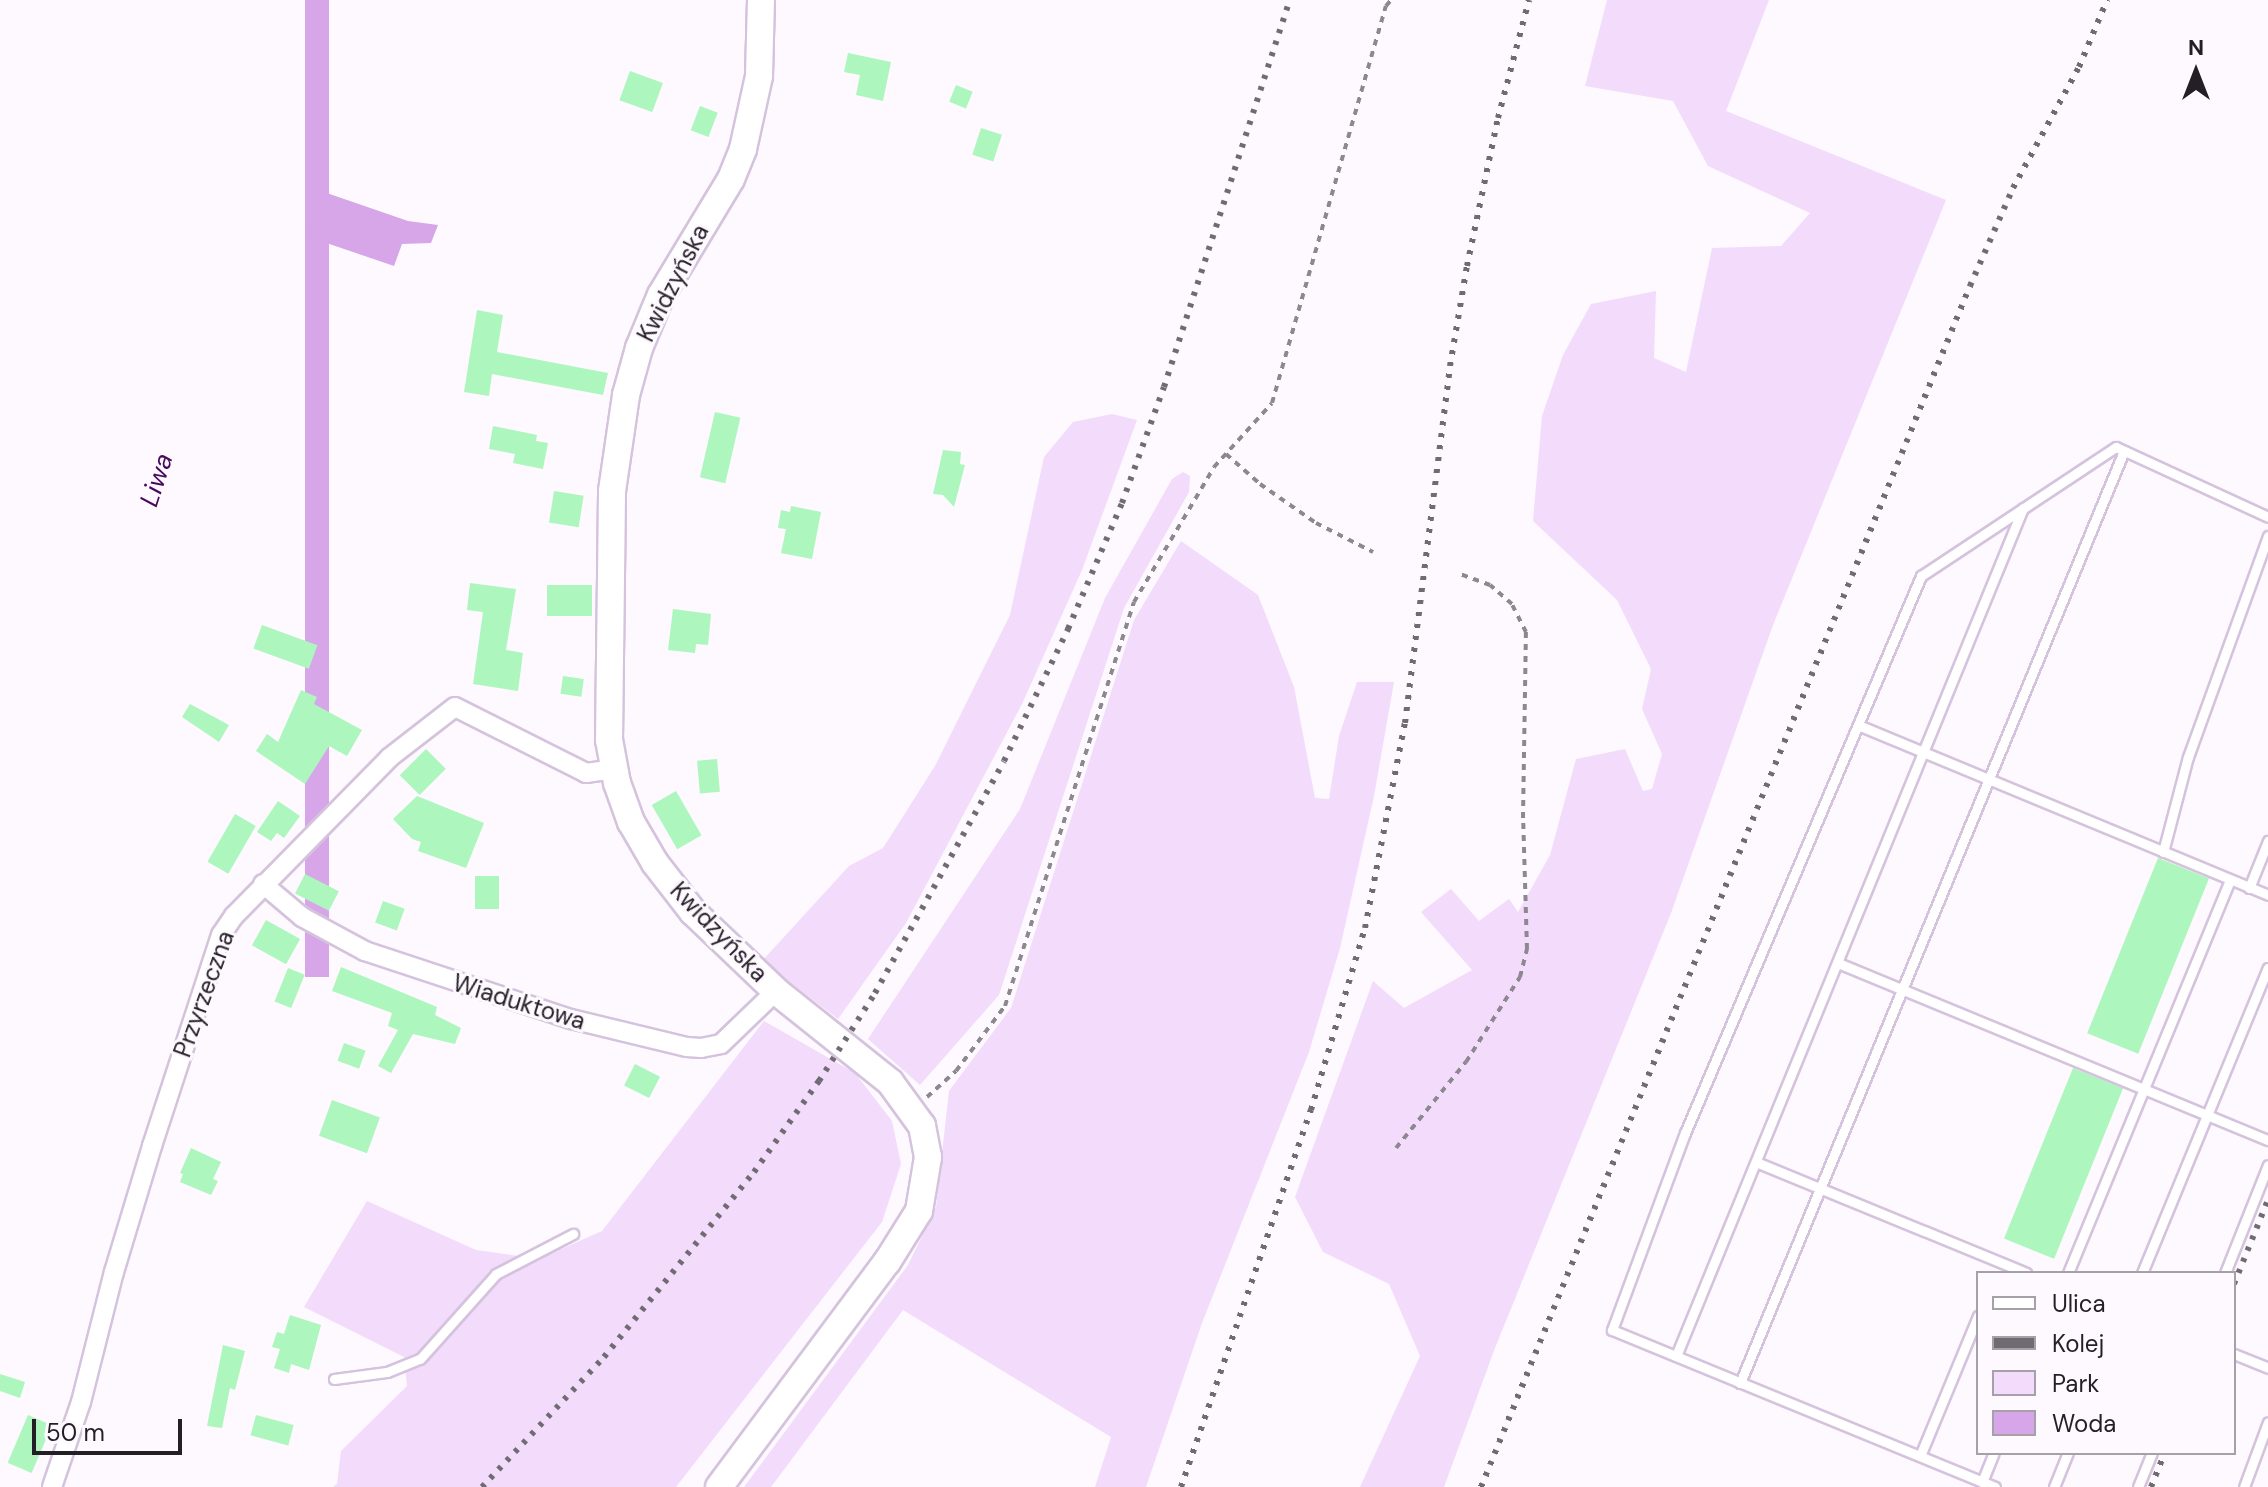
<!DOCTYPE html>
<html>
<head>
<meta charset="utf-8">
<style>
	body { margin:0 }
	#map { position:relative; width:2268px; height:1487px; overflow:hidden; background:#fdf9fe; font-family:"DM Sans",sans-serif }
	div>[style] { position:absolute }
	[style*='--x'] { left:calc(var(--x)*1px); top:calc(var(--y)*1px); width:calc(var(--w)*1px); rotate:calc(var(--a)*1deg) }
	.green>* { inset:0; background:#f2dbfb }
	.water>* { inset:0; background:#d6a6e9; transform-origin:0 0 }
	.building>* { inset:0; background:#adf6bd; transform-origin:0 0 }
	.path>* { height:4px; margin-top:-2px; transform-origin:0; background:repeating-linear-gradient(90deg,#8d888f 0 6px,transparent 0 12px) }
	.roads { filter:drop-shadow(2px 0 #d5c3dd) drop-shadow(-2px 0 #d5c3dd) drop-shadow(0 2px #d5c3dd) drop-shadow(0 -2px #d5c3dd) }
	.lane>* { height:9px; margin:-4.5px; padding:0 4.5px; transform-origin:4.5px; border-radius:4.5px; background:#fff }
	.street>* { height:18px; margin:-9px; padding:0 9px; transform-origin:9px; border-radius:9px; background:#fff }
	.secondary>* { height:26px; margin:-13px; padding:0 13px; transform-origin:13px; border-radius:13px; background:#fff }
	.rail>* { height:6px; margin-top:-3px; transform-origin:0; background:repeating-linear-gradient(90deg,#706b72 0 4px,transparent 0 12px) }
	span { translate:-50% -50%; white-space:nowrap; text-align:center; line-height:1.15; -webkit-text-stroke:6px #fdf9fe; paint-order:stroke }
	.street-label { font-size:24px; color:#241e27 }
	.water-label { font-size:26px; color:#48095b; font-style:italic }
	.legend { position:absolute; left:1976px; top:1271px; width:260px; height:184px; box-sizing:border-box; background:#fdf9fe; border:2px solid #a6a1a8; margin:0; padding:10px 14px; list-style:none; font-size:24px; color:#241e27 }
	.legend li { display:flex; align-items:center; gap:16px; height:40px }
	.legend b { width:40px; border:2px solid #a6a1a8 }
	.north { position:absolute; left:2156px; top:32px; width:80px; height:80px; -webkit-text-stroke:6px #fdf9fe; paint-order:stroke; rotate:0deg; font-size:22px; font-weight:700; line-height:32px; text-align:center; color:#241e27 }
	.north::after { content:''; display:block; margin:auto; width:28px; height:36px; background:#241e27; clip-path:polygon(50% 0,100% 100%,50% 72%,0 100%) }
	.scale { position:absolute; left:32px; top:1419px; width:150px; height:36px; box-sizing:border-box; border:4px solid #241e27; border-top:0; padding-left:10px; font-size:24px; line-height:28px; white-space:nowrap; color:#241e27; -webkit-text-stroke:6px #fdf9fe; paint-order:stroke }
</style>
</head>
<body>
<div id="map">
	<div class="green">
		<div style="clip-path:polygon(1607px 0,1769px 0,1726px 111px,1946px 200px,1773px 625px,1671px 913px,1495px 1348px,1444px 1487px,1360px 1487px,1420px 1356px,1389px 1284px,1323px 1252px,1295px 1197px,1373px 981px,1404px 1008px,1472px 970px,1421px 912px,1451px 889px,1479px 921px,1509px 899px,1518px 912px,1550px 855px,1576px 759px,1625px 749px,1643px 791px,1652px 789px,1662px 754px,1642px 709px,1651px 669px,1617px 600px,1533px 521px,1542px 416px,1563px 355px,1591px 304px,1656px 291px,1654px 358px,1686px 372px,1712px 248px,1781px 246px,1810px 213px,1708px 166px,1673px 101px,1585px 86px)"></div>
		<div style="clip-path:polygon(1112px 414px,1137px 420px,1082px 570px,1022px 704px,906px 923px,838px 1019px,762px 961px,849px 866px,883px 848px,935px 766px,1010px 615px,1044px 457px,1073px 422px)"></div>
		<div style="clip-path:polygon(1183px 472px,1190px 476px,1189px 492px,1124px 608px,999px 995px,920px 1085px,868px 1039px,1020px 809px,1105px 598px,1172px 479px)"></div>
		<div style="clip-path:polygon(1181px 541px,1258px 595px,1294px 687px,1315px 798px,1329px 799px,1339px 736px,1357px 682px,1394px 682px,1374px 796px,1340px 948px,1309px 1052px,1202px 1323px,1146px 1487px,1095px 1487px,1111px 1437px,903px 1310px,771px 1487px,744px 1487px,908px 1265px,936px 1207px,949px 1091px,1011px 1008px,1134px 620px)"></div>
		<div style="clip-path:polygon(764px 1021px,855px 1073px,892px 1121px,901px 1164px,882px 1222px,676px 1487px,333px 1487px,337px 1484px,341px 1451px,407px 1386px,404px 1357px,304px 1307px,367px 1201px,476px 1250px,539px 1259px,602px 1231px)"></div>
	</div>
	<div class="water">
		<div style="left:305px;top:0;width:24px;height:977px"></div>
		<div style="clip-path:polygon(321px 191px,408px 221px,438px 225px,431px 243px,402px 244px,394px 266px,306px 236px,316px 195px)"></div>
	</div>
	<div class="building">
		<div style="clip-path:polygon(848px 53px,891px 62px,883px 101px,856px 95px,860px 75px,844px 72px)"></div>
		<div style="left:630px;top:71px;width:35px;height:31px;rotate:20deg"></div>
		<div style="left:956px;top:85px;width:18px;height:18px;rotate:22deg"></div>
		<div style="left:700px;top:106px;width:19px;height:26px;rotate:21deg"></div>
		<div style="left:981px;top:128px;width:22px;height:28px;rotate:18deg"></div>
		<div style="clip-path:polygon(477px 310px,503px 315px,497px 352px,608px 373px,603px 395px,492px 374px,489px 396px,464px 392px)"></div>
		<div style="left:715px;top:412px;width:26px;height:67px;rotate:13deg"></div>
		<div style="clip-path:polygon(493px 426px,537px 435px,536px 441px,548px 443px,543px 469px,513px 463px,515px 454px,489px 449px)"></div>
		<div style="clip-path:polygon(943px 450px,961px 452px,960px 464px,965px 465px,954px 507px,943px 495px,933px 494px)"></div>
		<div style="left:554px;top:491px;width:30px;height:32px;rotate:9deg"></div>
		<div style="clip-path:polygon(791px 506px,821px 512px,812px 559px,781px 553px,786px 529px,778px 528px,781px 510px,790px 512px)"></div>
		<div style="clip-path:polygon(470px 583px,516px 589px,506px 650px,523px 653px,518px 691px,473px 684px,483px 612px,467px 610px)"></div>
		<div style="left:547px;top:585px;width:45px;height:31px"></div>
		<div style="clip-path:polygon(673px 609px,711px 614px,708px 645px,696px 644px,695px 653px,668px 650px)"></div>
		<div style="left:262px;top:625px;width:59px;height:25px;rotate:20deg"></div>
		<div style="left:563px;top:676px;width:21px;height:18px;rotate:8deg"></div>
		<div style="clip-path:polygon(301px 690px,317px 697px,314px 704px,362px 730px,347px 756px,329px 746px,305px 784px,256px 751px,267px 734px,278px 742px)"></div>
		<div style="clip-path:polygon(190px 704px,229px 725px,219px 742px,182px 717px)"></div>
		<div style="left:426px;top:749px;width:28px;height:37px;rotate:45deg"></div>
		<div style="left:717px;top:759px;width:33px;height:20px;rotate:85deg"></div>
		<div style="left:676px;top:791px;width:51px;height:28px;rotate:60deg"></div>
		<div style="clip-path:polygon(417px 796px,484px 823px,466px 868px,418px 851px,421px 842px,412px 839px,393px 819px)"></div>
		<div style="clip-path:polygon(278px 801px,300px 816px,284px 838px,277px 833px,271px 841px,257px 832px)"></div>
		<div style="left:235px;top:814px;width:24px;height:55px;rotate:30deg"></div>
		<div style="left:2158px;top:858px;width:55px;height:189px;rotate:22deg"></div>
		<div style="left:305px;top:874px;width:38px;height:22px;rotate:27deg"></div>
		<div style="left:475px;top:876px;width:24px;height:33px"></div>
		<div style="left:383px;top:901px;width:23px;height:23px;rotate:20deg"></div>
		<div style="left:266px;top:920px;width:39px;height:29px;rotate:29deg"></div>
		<div style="clip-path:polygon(341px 967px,437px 1007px,435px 1015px,461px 1028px,455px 1044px,413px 1034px,391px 1073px,378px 1066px,398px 1030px,388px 1026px,392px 1013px,332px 991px)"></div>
		<div style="left:288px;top:968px;width:18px;height:36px;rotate:22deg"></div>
		<div style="left:344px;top:1043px;width:23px;height:19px;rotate:20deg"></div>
		<div style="left:635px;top:1064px;width:28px;height:24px;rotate:27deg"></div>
		<div style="left:2073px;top:1068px;width:54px;height:184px;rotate:22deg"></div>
		<div style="left:332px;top:1100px;width:51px;height:38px;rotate:20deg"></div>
		<div style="clip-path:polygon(191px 1148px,221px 1162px,213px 1179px,218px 1181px,211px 1195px,180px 1182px,183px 1174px,180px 1173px)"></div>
		<div style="clip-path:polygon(290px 1315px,321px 1325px,309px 1370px,291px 1364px,289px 1373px,274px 1368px,280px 1349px,272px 1347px,277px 1332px,284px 1334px)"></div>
		<div style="clip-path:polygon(223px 1345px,245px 1351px,235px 1390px,230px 1388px,222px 1428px,207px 1426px)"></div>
		<div style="clip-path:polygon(0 1374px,25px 1382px,20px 1398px,0 1391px)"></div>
		<div style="left:28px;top:1415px;width:26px;height:52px;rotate:23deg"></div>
		<div style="left:256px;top:1415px;width:39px;height:21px;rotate:15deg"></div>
	</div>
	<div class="path">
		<div style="--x:1226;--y:454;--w:45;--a:41.4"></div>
		<div style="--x:1260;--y:484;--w:68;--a:34.9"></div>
		<div style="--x:1316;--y:523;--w:64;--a:27"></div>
		<div style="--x:927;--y:1097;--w:39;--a:-42"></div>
		<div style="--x:956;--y:1071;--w:81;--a:-53"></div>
		<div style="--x:1005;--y:1006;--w:424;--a:-72.3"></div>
		<div style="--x:1134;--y:602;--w:157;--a:-59.3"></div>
		<div style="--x:1214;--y:467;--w:86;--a:-47.8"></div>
		<div style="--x:1272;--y:403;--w:413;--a:-74"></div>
		<div style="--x:1386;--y:6;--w:8;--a:-50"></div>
		<div style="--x:1396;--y:1148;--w:111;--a:-50.9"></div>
		<div style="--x:1466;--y:1062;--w:101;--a:-57.6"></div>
		<div style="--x:1520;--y:977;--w:29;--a:-76"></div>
		<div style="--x:1527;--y:949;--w:131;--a:-91.7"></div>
		<div style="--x:1523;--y:818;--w:186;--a:-89.1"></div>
		<div style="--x:1526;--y:632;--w:31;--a:-117"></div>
		<div style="--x:1512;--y:604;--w:29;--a:-139"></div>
		<div style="--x:1490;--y:585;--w:33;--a:-160"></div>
	</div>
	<div class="roads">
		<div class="lane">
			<div style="--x:1858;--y:725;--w:444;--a:22.5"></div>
			<div style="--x:2163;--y:852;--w:98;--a:-75.3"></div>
			<div style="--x:2188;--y:757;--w:235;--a:-70.1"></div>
			<div style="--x:2249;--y:888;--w:51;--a:-68"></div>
			<div style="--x:1838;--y:963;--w:465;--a:22.4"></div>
			<div style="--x:1756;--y:1162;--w:292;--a:22.3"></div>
			<div style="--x:2068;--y:1273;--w:425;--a:-67.6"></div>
			<div style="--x:2142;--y:1273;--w:330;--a:-67.6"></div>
			<div style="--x:2225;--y:1273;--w:116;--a:-68.3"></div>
			<div style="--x:2234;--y:1354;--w:37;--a:22"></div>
			<div style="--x:1676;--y:1356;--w:916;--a:-67.75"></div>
			<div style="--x:334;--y:1379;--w:53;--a:-7.5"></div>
			<div style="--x:387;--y:1372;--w:35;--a:-22"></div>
			<div style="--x:420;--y:1359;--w:114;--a:-48.2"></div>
			<div style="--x:496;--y:1274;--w:87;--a:-27.5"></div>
			<div style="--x:1740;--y:1383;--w:1008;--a:-67.61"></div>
			<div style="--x:1920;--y:1456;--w:152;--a:-67.5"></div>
			<div style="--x:1982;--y:1482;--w:31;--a:-68"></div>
			<div style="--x:1995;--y:1487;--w:414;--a:-157.7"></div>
			<div style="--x:1612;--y:1330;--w:210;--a:-69.7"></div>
			<div style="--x:1685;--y:1133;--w:605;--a:-67.04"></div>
			<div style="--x:1921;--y:576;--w:234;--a:-33.5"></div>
			<div style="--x:2116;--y:447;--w:167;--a:24.7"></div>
			<div style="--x:2054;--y:1487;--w:37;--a:-68"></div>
			<div style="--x:2138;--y:1487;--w:37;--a:-68"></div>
			<div style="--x:2244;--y:1487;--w:69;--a:-69.7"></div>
		</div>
		<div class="street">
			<div style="--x:263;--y:884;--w:51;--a:40.2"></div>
			<div style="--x:302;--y:917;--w:72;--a:28.4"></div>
			<div style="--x:365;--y:951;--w:217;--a:18.3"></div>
			<div style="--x:571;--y:1019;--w:119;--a:13.6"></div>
			<div style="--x:687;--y:1047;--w:14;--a:4"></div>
			<div style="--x:701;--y:1048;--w:20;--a:-11"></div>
			<div style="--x:721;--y:1044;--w:76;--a:-43.9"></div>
			<div style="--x:52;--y:1487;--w:90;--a:-71.2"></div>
			<div style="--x:81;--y:1402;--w:134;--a:-75.8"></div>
			<div style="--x:114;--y:1272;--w:132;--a:-73.2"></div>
			<div style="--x:152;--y:1146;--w:222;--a:-71.9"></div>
			<div style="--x:221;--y:935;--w:23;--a:-56"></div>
			<div style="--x:234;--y:916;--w:221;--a:-45.5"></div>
			<div style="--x:389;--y:758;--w:83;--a:-37.7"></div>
			<div style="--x:455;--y:707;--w:147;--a:26.7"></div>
			<div style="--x:586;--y:773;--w:28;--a:-8"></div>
		</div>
		<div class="secondary">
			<div style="--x:719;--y:1487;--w:281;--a:-53.3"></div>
			<div style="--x:887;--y:1262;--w:60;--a:-57.9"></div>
			<div style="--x:919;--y:1211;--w:55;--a:-80.5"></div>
			<div style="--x:928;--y:1157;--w:32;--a:-101"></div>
			<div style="--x:922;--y:1126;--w:54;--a:-126"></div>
			<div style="--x:890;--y:1082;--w:146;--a:-141.4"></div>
			<div style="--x:776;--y:991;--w:115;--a:-136.4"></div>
			<div style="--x:693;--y:912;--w:62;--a:-127.8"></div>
			<div style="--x:655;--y:863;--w:48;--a:-120.3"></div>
			<div style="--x:631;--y:822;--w:41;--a:-109.7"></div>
			<div style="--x:617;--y:783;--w:44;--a:-100.5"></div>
			<div style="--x:609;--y:740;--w:249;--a:-89.3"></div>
			<div style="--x:612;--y:491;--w:97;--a:-81.7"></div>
			<div style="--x:626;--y:395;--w:49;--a:-74.5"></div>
			<div style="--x:639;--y:348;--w:57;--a:-67.5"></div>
			<div style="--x:661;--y:295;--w:135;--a:-58.9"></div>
			<div style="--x:731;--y:179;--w:32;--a:-68"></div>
			<div style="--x:743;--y:149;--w:75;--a:-77.6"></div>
			<div style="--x:759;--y:76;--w:76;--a:-88.5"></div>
		</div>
	</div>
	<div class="rail">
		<div style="--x:2234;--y:1284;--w:91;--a:-68"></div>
		<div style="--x:482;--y:1487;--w:178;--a:-46.8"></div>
		<div style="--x:604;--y:1357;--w:238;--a:-51"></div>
		<div style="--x:754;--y:1172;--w:112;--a:-54.5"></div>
		<div style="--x:819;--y:1081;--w:104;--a:-57.5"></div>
		<div style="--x:875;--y:993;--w:265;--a:-60.9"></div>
		<div style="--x:1004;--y:761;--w:147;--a:-64.1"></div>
		<div style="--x:1068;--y:629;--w:137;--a:-66.8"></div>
		<div style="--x:1122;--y:503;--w:123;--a:-70.1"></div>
		<div style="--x:1164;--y:387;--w:407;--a:-72"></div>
		<div style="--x:1181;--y:1487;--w:399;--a:-71"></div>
		<div style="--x:1311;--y:1110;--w:190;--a:-73.5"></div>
		<div style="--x:1365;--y:928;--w:209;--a:-79"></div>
		<div style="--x:1405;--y:723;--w:360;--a:-82.8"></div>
		<div style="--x:1450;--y:366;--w:101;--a:-80.4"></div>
		<div style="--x:1467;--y:266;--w:151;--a:-78.2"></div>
		<div style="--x:1498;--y:118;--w:122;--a:-75.3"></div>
		<div style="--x:1481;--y:1487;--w:1297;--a:-67.85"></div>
		<div style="--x:1970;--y:286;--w:107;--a:-66.3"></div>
		<div style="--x:2013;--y:188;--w:138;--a:-61.4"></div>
		<div style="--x:2079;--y:67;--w:73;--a:-67.3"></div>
		<div style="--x:2151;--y:1487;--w:37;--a:-68"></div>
	</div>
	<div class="street-label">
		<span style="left:673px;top:283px;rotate:-63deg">Kwidzyńska</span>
		<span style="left:719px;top:932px;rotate:46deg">Kwidzyńska</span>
		<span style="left:204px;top:994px;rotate:-70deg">Przyrzeczna</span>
		<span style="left:519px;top:1002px;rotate:17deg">Wiaduktowa</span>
	</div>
	<div class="water-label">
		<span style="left:157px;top:480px;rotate:-72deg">Liwa</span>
	</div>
	<ul class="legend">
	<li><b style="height:10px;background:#fff"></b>Ulica</li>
	<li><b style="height:10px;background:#706b72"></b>Kolej</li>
	<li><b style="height:22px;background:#f2dbfb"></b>Park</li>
	<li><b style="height:22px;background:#d6a6e9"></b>Woda</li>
	</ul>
	<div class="north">N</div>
	<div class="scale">50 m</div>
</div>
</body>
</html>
